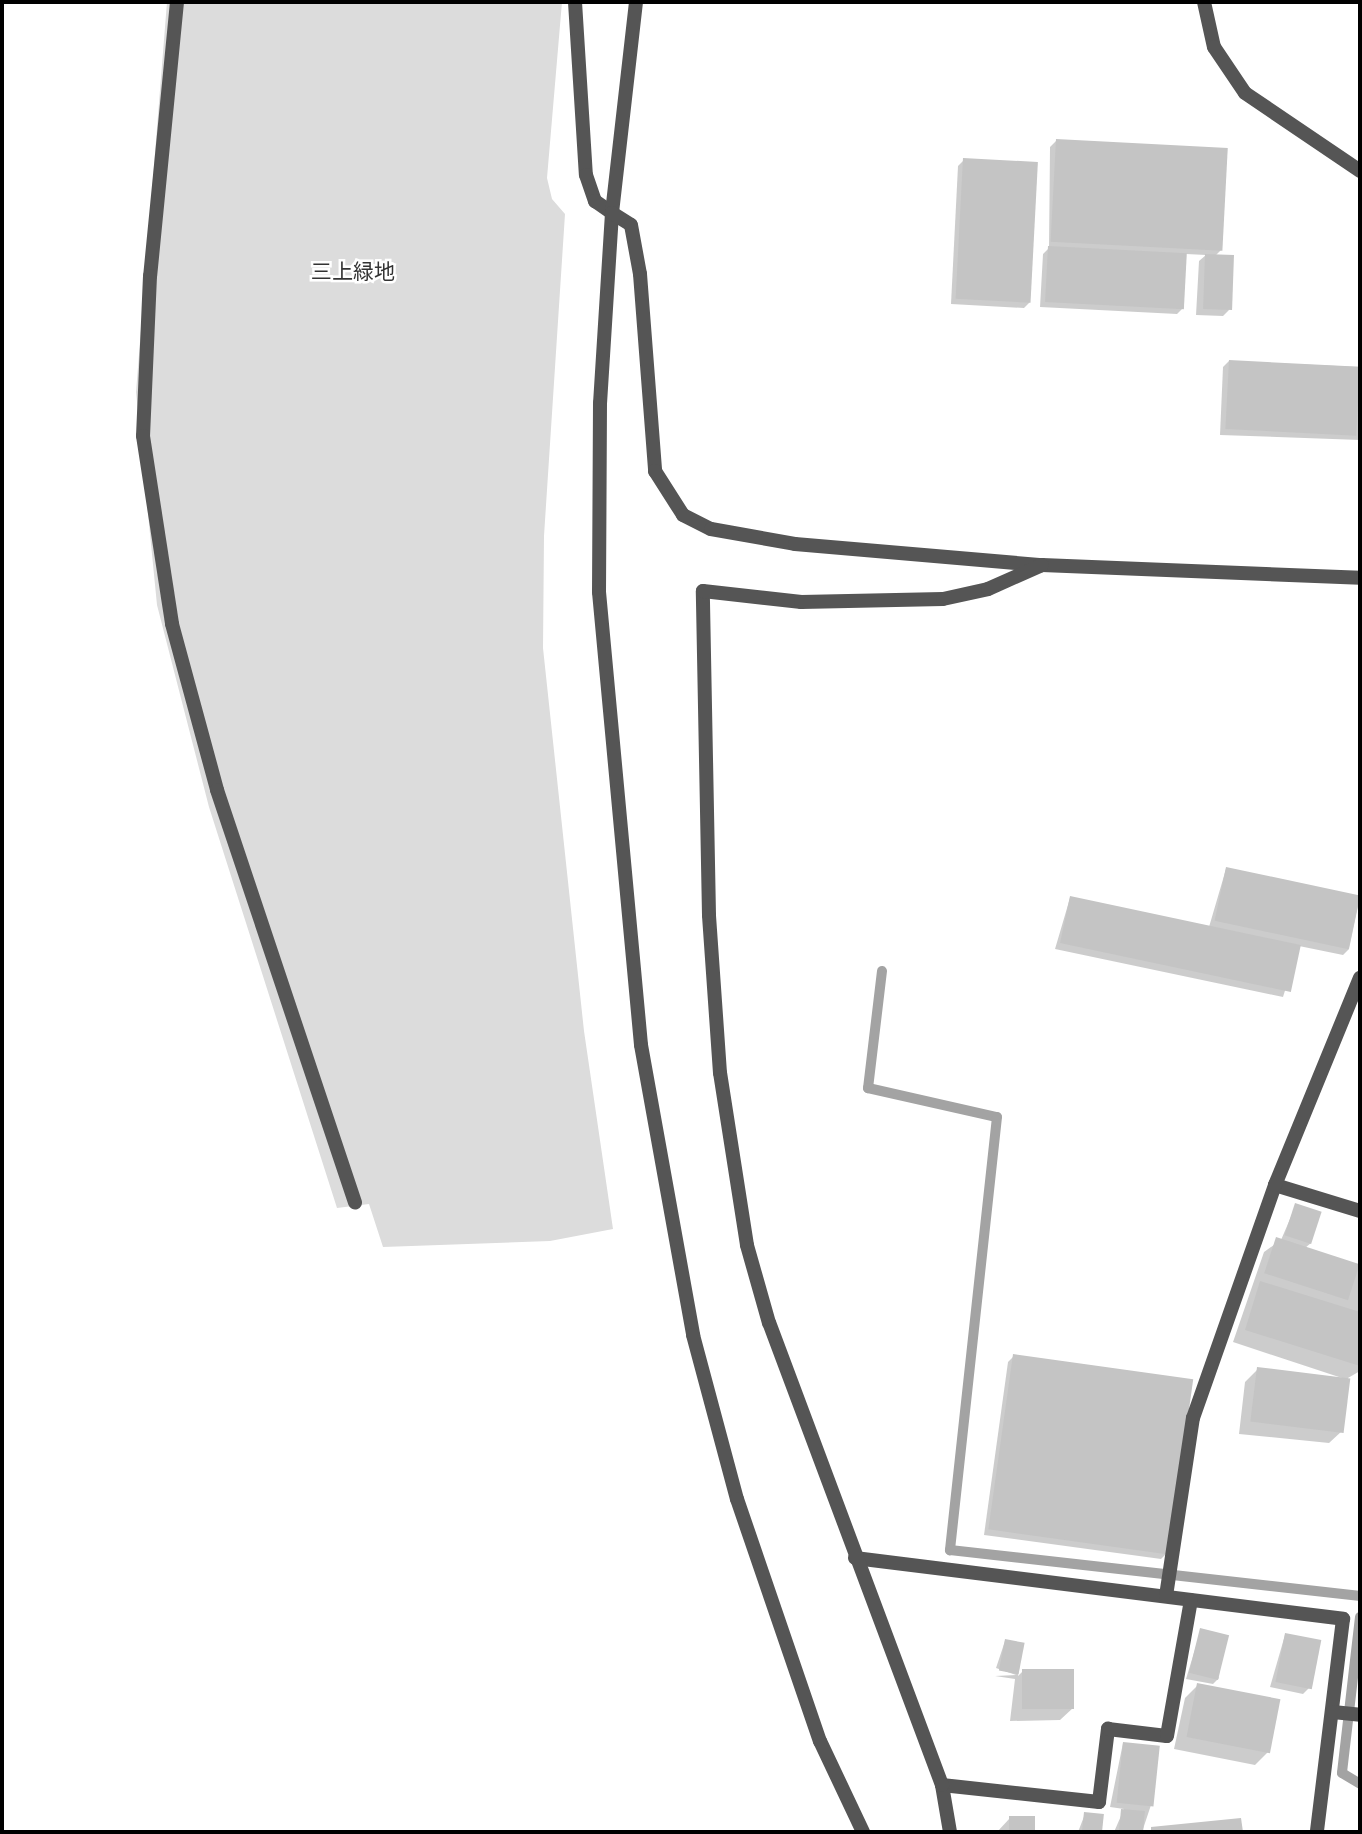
<!DOCTYPE html>
<html>
<head>
<meta charset="utf-8">
<style>
	body { margin:0 }
	#map { position:relative; width:1362px; height:1834px; overflow:hidden; background:#fff; font-family:"Fira Sans Condensed","Noto Sans JP",sans-serif }
	div>[style] { position:absolute }
	[style*='--x'] { left:calc(var(--x)*1px); top:calc(var(--y)*1px); width:calc(var(--w)*1px); rotate:calc(var(--a)*1deg) }
	.green>* { inset:0; background:#dcdcdc }
	.shadow>* { inset:0; background:#0003 }
	.stream>* { height:10px; margin:-5px; padding:0 5px; transform-origin:5px; border-radius:5px; background:#a3a3a3 }
	.building>* { inset:0; background:#c4c4c4; transform-origin:0 0 }
	.service>* { height:14px; margin:-7px; padding:0 7px; transform-origin:7px; border-radius:7px; background:#555 }
	.minor>* { height:14px; margin:-7px; padding:0 7px; transform-origin:7px; border-radius:7px; background:#555 }
	span { translate:-50% -50%; white-space:nowrap; text-align:center; line-height:1.15; -webkit-text-stroke:5px #fff; paint-order:stroke }
	.park-label { font-size:21px; color:#333 }
	.frame { position:absolute; inset:0; border:4px solid #000; pointer-events:none }
</style>
</head>
<body>
<div id="map">
	<div class="green">
		<div style="clip-path:polygon(167px 2px,562px 2px,547px 178px,552px 199px,565px 214px,544px 536px,543px 648px,584px 1031px,613px 1229px,550px 1241px,383px 1247px,369px 1204px,337px 1208px,209px 807px,157px 605px,136px 392px)"></div>
	</div>
	<div class="shadow">
		<div style="clip-path:polygon(1056px 141px,1221px 250px,1215px 256px,1229px 310px,1223px 316px,1196px 315px,1199px 261px,1206px 255px,1186px 254px,1183px 308px,1177px 314px,1040px 307px,1043px 254px,1049px 248px,1050px 147px)"></div>
		<div style="clip-path:polygon(964px 160px,1030px 302px,1024px 308px,951px 304px,958px 166px)"></div>
		<div style="clip-path:polygon(1229px 361px,1360px 367px,1360px 440px,1220px 435px,1223px 367px)"></div>
		<div style="clip-path:polygon(1226px 869px,1360px 897px,1349px 949px,1343px 955px,1299px 946px,1283px 997px,1055px 949px,1070px 898px,1209px 927px)"></div>
		<div style="clip-path:polygon(1296px 1205px,1311px 1243px,1305px 1248px,1360px 1266px,1360px 1371px,1348px 1378px,1342px 1431px,1329px 1443px,1239px 1434px,1245px 1382px,1258px 1369px,1342px 1378px,1233px 1342px,1264px 1252px,1281px 1240px)"></div>
		<div style="clip-path:polygon(1014px 1356px,1167px 1553px,1161px 1559px,984px 1535px,1008px 1362px)"></div>
		<div style="clip-path:polygon(1201px 1630px,1219px 1678px,1213px 1684px,1186px 1679px)"></div>
		<div style="clip-path:polygon(1285px 1635px,1309px 1688px,1303px 1694px,1270px 1687px)"></div>
		<div style="clip-path:polygon(1005px 1641px,1023px 1644px,1018px 1676px,1023px 1671px,1073px 1708px,1060px 1720px,1010px 1721px,1015px 1679px,995px 1676px,1016px 1675px,996px 1668px)"></div>
		<div style="clip-path:polygon(1198px 1685px,1268px 1752px,1255px 1765px,1174px 1749px,1185px 1698px)"></div>
		<div style="clip-path:polygon(1123px 1743px,1151px 1805px,1142px 1832px,1114px 1832px,1124px 1809px,1110px 1807px)"></div>
		<div style="clip-path:polygon(1085px 1814px,1101px 1832px,1078px 1832px)"></div>
		<div style="clip-path:polygon(1010px 1818px,1033px 1818px,1033px 1832px,997px 1832px)"></div>
		<div style="clip-path:polygon(1240px 1820px,1241px 1832px,1148px 1832px,1152px 1829px)"></div>
	</div>
	<div class="stream">
		<div style="--x:882;--y:971;--w:118;--a:96.8"></div>
		<div style="--x:868;--y:1088;--w:132;--a:12.7"></div>
		<div style="--x:997;--y:1117;--w:436;--a:96.2"></div>
		<div style="--x:950;--y:1550;--w:413;--a:6.4"></div>
		<div style="--x:1360;--y:1617;--w:157;--a:96.6"></div>
		<div style="--x:1342;--y:1773;--w:21;--a:31"></div>
	</div>
	<div class="building">
		<div style="left:1056px;top:139px;width:172px;height:103px;rotate:3deg"></div>
		<div style="left:963px;top:158px;width:75px;height:141px;rotate:3deg"></div>
		<div style="left:1048px;top:246px;width:139px;height:56px;rotate:3deg"></div>
		<div style="left:1205px;top:254px;width:29px;height:55px;rotate:2deg"></div>
		<div style="left:1229px;top:360px;width:131px;height:69px;rotate:3deg"></div>
		<div style="left:1226px;top:867px;width:137px;height:55px;rotate:12deg"></div>
		<div style="left:1070px;top:896px;width:236px;height:48px;rotate:12deg"></div>
		<div style="left:1295px;top:1203px;width:28px;height:34px;rotate:18deg"></div>
		<div style="left:1276px;top:1237px;width:88px;height:38px;rotate:18deg"></div>
		<div style="clip-path:polygon(1260px 1281px,1360px 1312px,1360px 1366px,1245px 1330px)"></div>
		<div style="left:1013px;top:1354px;width:182px;height:177px;rotate:8deg"></div>
		<div style="left:1257px;top:1367px;width:94px;height:55px;rotate:7deg"></div>
		<div style="left:1200px;top:1628px;width:30px;height:46px;rotate:14deg"></div>
		<div style="left:1285px;top:1633px;width:37px;height:50px;rotate:11deg"></div>
		<div style="left:1005px;top:1639px;width:20px;height:32px;rotate:11deg"></div>
		<div style="left:1022px;top:1669px;width:52px;height:40px"></div>
		<div style="left:1197px;top:1683px;width:85px;height:55px;rotate:11deg"></div>
		<div style="left:1123px;top:1742px;width:37px;height:61px;rotate:6deg"></div>
		<div style="left:1121px;top:1809px;width:24px;height:23px;rotate:5deg"></div>
		<div style="left:1084px;top:1812px;width:20px;height:19px;rotate:6deg"></div>
		<div style="left:1009px;top:1816px;width:26px;height:16px"></div>
		<div style="clip-path:polygon(1241px 1818px,1243px 1832px,1151px 1832px,1151px 1827px)"></div>
	</div>
	<div class="service">
		<div style="--x:177;--y:2;--w:275;--a:95.6"></div>
		<div style="--x:150;--y:276;--w:160;--a:92.5"></div>
		<div style="--x:143;--y:436;--w:190;--a:81.2"></div>
		<div style="--x:172;--y:624;--w:172;--a:74.8"></div>
		<div style="--x:217;--y:790;--w:435;--a:71.5"></div>
		<div style="--x:575;--y:2;--w:173;--a:86.4"></div>
		<div style="--x:586;--y:175;--w:28;--a:71"></div>
		<div style="--x:595;--y:201;--w:21;--a:35"></div>
	</div>
	<div class="minor">
		<div style="--x:636;--y:2;--w:212;--a:96.5"></div>
		<div style="--x:612;--y:213;--w:190;--a:93.6"></div>
		<div style="--x:600;--y:403;--w:189;--a:90.3"></div>
		<div style="--x:599;--y:592;--w:455;--a:84.7"></div>
		<div style="--x:641;--y:1045;--w:295;--a:79.8"></div>
		<div style="--x:693;--y:1335;--w:170;--a:75"></div>
		<div style="--x:737;--y:1499;--w:256;--a:71.1"></div>
		<div style="--x:820;--y:1741;--w:101;--a:64.7"></div>
		<div style="--x:1204;--y:2;--w:46;--a:77.5"></div>
		<div style="--x:1214;--y:47;--w:55;--a:56"></div>
		<div style="--x:1245;--y:93;--w:139;--a:34.1"></div>
		<div style="--x:612;--y:213;--w:22;--a:32"></div>
		<div style="--x:631;--y:225;--w:50;--a:79.6"></div>
		<div style="--x:640;--y:274;--w:198;--a:85.6"></div>
		<div style="--x:655;--y:471;--w:52;--a:57.5"></div>
		<div style="--x:683;--y:515;--w:31;--a:27"></div>
		<div style="--x:711;--y:529;--w:85;--a:10.1"></div>
		<div style="--x:795;--y:544;--w:248;--a:4.9"></div>
		<div style="--x:1042;--y:565;--w:318;--a:2.3"></div>
		<div style="--x:1275;--y:1185;--w:89;--a:17"></div>
		<div style="--x:855;--y:1558;--w:492;--a:7.1"></div>
		<div style="--x:1343;--y:1619;--w:215;--a:97"></div>
		<div style="--x:1166;--y:1596;--w:180;--a:-81.4"></div>
		<div style="--x:1193;--y:1418;--w:247;--a:-70.6"></div>
		<div style="--x:1275;--y:1185;--w:224;--a:-67.7"></div>
		<div style="--x:1333;--y:1712;--w:27;--a:6"></div>
		<div style="--x:942;--y:1785;--w:158;--a:6.2"></div>
		<div style="--x:1099;--y:1802;--w:74;--a:-83"></div>
		<div style="--x:1108;--y:1729;--w:59;--a:6.8"></div>
		<div style="--x:1167;--y:1736;--w:138;--a:-80"></div>
		<div style="--x:950;--y:1832;--w:48;--a:-99.7"></div>
		<div style="--x:942;--y:1785;--w:493;--a:-110.5"></div>
		<div style="--x:769;--y:1323;--w:81;--a:-105.8"></div>
		<div style="--x:747;--y:1245;--w:174;--a:-98.9"></div>
		<div style="--x:720;--y:1073;--w:158;--a:-94"></div>
		<div style="--x:709;--y:915;--w:324;--a:-91.1"></div>
		<div style="--x:703;--y:591;--w:99;--a:6.4"></div>
		<div style="--x:801;--y:602;--w:142;--a:-1.2"></div>
		<div style="--x:943;--y:599;--w:46;--a:-12.5"></div>
		<div style="--x:988;--y:589;--w:59;--a:-24"></div>
	</div>
	<div class="park-label">
		<span style="left:353px;top:272px">三上緑地</span>
	</div>
	<div class="frame"></div>
</div>
</body>
</html>
